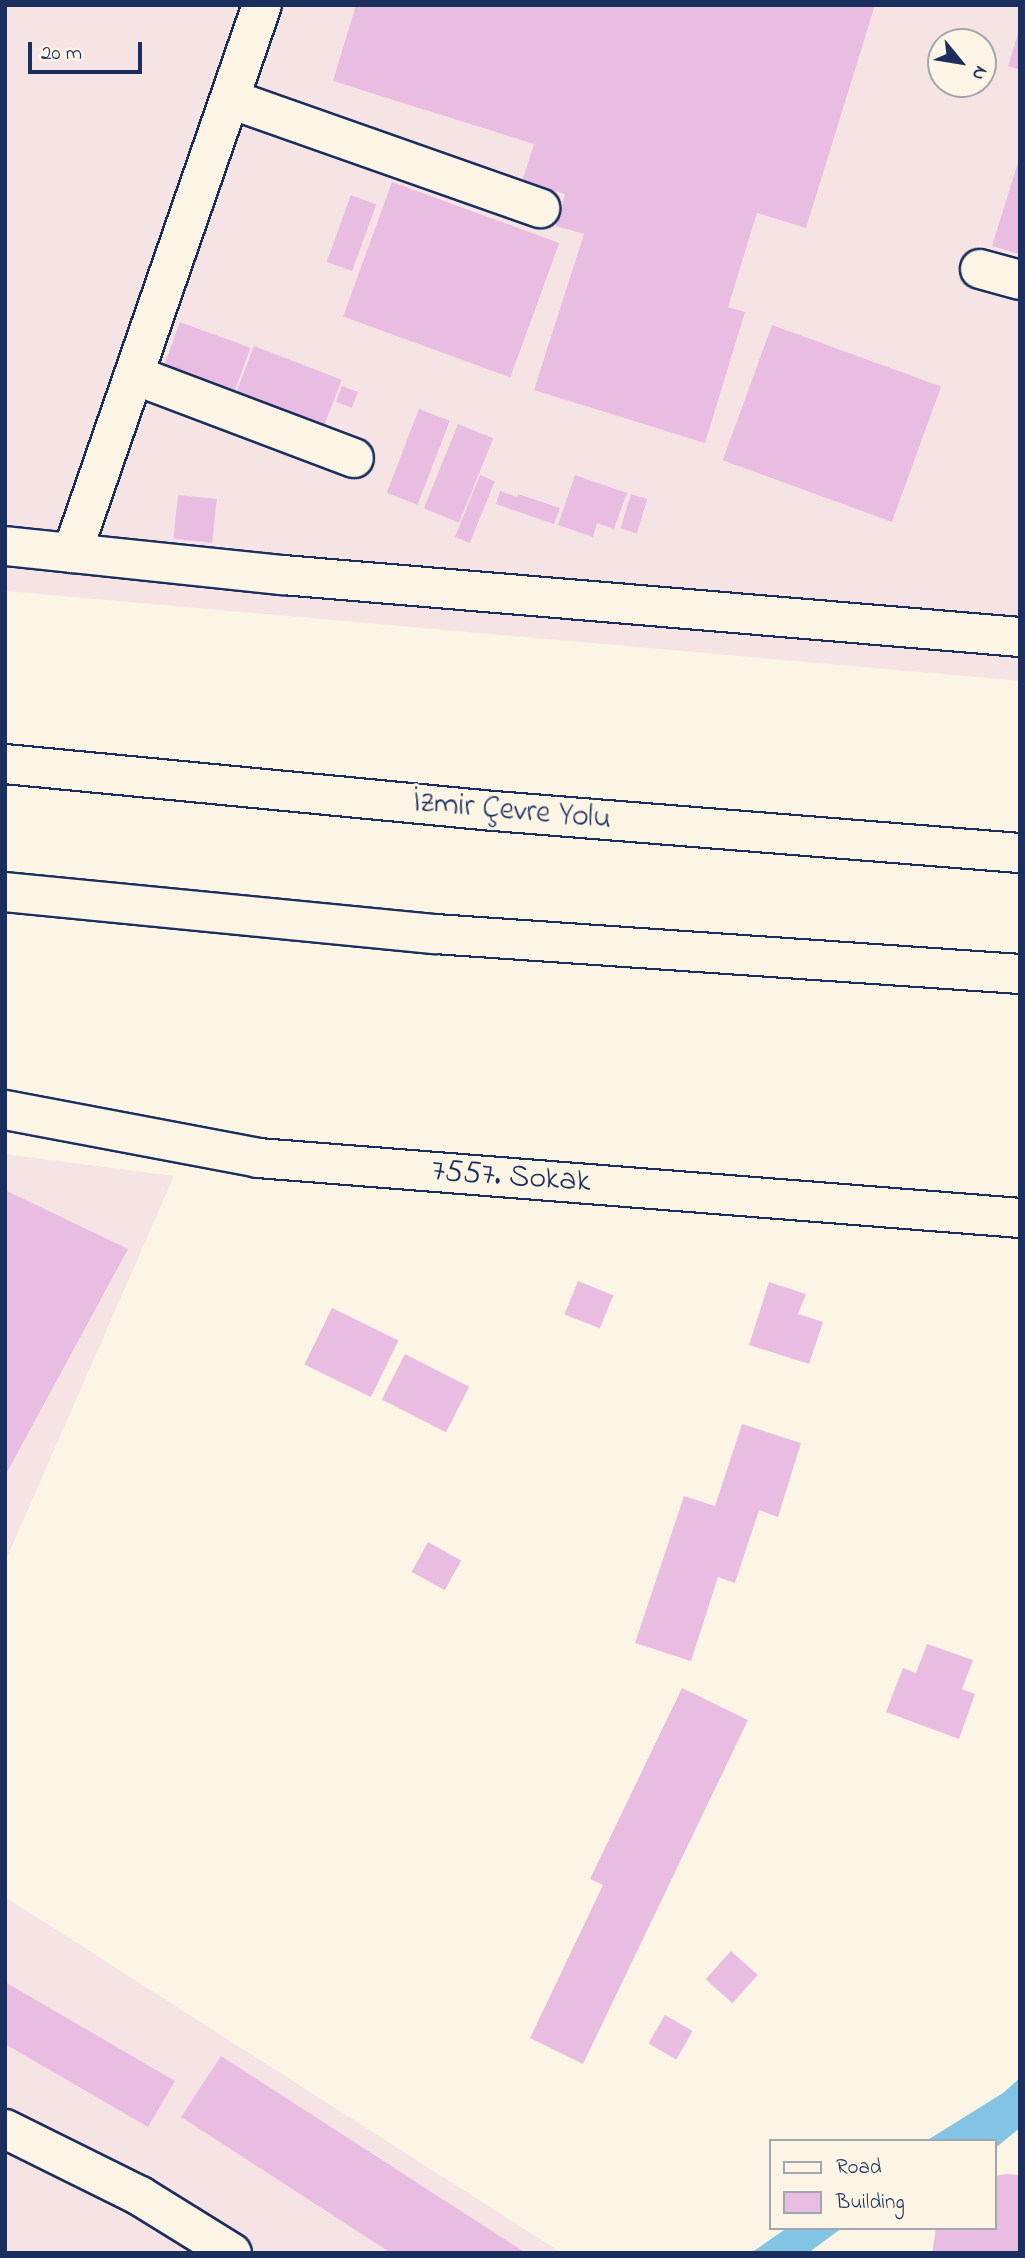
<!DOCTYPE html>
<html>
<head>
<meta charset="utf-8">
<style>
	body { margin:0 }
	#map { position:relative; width:1025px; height:2258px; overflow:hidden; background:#fcf5e5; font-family:"Indie Flower",sans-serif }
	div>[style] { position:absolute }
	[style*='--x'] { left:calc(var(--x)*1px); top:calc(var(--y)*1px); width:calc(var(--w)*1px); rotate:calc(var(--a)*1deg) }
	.built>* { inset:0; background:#f6e4e4 }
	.water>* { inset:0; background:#83c4e4 }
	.building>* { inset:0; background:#e9bde2; transform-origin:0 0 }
	.roads { filter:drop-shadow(2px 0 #1b2f5e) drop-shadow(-2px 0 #1b2f5e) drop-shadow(0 2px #1b2f5e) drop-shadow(0 -2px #1b2f5e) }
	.minor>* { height:38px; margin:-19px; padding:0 19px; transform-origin:19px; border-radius:19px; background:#fcf5e5 }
	.highway>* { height:38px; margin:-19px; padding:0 19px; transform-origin:19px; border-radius:19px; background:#fcf5e5 }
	span { translate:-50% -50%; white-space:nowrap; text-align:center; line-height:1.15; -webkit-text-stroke:6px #fcf5e5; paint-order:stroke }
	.street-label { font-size:32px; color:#1b2f5e }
	.frame { position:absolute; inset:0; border:7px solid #1b2f5e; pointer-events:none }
	.legend { position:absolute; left:769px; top:2139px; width:228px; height:91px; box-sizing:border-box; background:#fcf5e5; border:2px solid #a2a6af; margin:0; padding:9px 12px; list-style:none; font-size:21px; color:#1b2f5e }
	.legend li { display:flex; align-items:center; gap:14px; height:35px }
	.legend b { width:35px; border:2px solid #a2a6af }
	.north { position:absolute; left:927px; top:28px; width:70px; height:70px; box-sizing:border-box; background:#fcf5e5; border:2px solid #a2a6af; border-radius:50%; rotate:120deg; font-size:19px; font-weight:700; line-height:28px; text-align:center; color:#1b2f5e }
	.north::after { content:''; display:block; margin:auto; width:24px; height:32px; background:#1b2f5e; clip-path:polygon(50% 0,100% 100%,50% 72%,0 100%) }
	.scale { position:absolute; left:28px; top:42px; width:114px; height:32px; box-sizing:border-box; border:4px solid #1b2f5e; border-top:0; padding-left:9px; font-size:21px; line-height:24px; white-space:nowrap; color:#1b2f5e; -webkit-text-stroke:5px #fcf5e5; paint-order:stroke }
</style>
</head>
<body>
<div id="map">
	<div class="built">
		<div style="clip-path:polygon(evenodd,5px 5px,1020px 5px,1020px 681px,5px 591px,5px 5px,941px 42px,983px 42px,983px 84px,941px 84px,941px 42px)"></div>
		<div style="clip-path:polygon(5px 1154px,174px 1176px,5px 1562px)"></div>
		<div style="clip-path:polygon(5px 1897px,562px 2253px,5px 2253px)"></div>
	</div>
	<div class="water">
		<div style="clip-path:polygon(1020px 2078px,1020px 2128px,999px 2145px,995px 2148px,995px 2141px,926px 2141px,1003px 2093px)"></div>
		<div style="clip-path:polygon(787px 2228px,842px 2228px,808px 2253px,751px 2253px)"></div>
	</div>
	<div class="building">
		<div style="clip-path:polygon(356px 5px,875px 5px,806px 228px,757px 213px,728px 307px,745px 312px,705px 443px,534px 390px,584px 234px,556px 226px,565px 194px,522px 181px,534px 144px,333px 81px)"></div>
		<div style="clip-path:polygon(1019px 30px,1020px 30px,1020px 70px,1008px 66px)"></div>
		<div style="clip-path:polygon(1019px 159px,1020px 159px,1020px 254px,992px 246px)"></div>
		<div style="left:392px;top:182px;width:178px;height:143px;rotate:20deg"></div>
		<div style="left:351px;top:195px;width:27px;height:71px;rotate:20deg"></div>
		<div style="left:180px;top:322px;width:75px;height:50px;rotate:20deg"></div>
		<div style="left:772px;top:325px;width:180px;height:144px;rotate:20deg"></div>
		<div style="left:254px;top:346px;width:94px;height:53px;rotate:21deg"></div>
		<div style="left:342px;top:386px;width:17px;height:17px;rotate:21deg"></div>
		<div style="left:419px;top:409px;width:33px;height:90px;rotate:21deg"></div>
		<div style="left:458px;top:424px;width:38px;height:91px;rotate:22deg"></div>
		<div style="left:480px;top:475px;width:16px;height:67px;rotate:22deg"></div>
		<div style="clip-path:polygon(575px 475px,627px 493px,614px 529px,597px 523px,593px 537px,558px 525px)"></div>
		<div style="clip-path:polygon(500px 491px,517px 497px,518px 494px,560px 508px,554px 524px,496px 504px)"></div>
		<div style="left:631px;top:494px;width:17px;height:36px;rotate:17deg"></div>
		<div style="left:178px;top:495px;width:39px;height:44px;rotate:6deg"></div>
		<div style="clip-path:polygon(5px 1190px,128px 1249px,5px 1476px)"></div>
		<div style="left:578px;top:1281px;width:38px;height:36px;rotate:22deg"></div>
		<div style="clip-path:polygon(769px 1282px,806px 1294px,798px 1314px,823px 1322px,809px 1364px,749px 1345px)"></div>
		<div style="left:332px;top:1308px;width:74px;height:63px;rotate:26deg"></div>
		<div style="left:405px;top:1354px;width:72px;height:51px;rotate:27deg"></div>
		<div style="clip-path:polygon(742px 1424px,801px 1443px,778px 1517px,759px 1510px,735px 1583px,718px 1577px,691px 1661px,635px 1643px,684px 1496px,715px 1506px)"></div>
		<div style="left:428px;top:1542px;width:38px;height:34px;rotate:29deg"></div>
		<div style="clip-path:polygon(927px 1644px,973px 1660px,962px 1689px,975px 1694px,959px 1739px,886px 1712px,903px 1668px,916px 1673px)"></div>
		<div style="clip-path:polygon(682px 1688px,748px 1720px,583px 2064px,530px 2038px,603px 1885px,590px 1879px)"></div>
		<div style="left:731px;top:1951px;width:36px;height:38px;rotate:42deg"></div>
		<div style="clip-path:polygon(5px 1982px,175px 2081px,148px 2127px,5px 2044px)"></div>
		<div style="left:665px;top:2015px;width:32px;height:33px;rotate:30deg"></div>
		<div style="clip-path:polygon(221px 2056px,526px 2253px,391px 2253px,181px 2117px)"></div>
		<div style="clip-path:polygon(1007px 2174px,1020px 2175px,1020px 2253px,932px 2253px,936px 2228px,995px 2228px,995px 2176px)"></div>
	</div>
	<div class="roads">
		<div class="minor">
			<div style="--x:230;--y:99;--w:329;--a:19.4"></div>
			<div style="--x:980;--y:269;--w:41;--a:15.4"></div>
			<div style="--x:134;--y:375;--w:235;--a:20.7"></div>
			<div style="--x:5;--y:546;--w:280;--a:6"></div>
			<div style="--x:283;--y:575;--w:740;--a:4.81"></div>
			<div style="--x:72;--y:553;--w:580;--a:-70.88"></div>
			<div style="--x:5;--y:1110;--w:258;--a:10.7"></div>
			<div style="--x:258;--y:1158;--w:764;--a:4.5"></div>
			<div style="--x:5;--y:2129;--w:151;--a:26.4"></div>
			<div style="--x:140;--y:2196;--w:108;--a:31.8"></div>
		</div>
		<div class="highway">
			<div style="--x:5;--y:764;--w:491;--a:5.5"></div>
			<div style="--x:494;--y:811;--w:528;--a:4.57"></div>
			<div style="--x:5;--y:892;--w:432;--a:5.6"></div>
			<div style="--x:435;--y:934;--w:586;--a:3.91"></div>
		</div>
	</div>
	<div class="street-label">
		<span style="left:512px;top:812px;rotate:5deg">İzmir Çevre Yolu</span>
		<span style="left:511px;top:1178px;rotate:4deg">7557. Sokak</span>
	</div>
	<div class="frame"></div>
	<ul class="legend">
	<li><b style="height:9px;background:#fcf5e5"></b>Road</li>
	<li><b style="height:19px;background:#e9bde2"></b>Building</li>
	</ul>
	<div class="north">N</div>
	<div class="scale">20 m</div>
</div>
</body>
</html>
